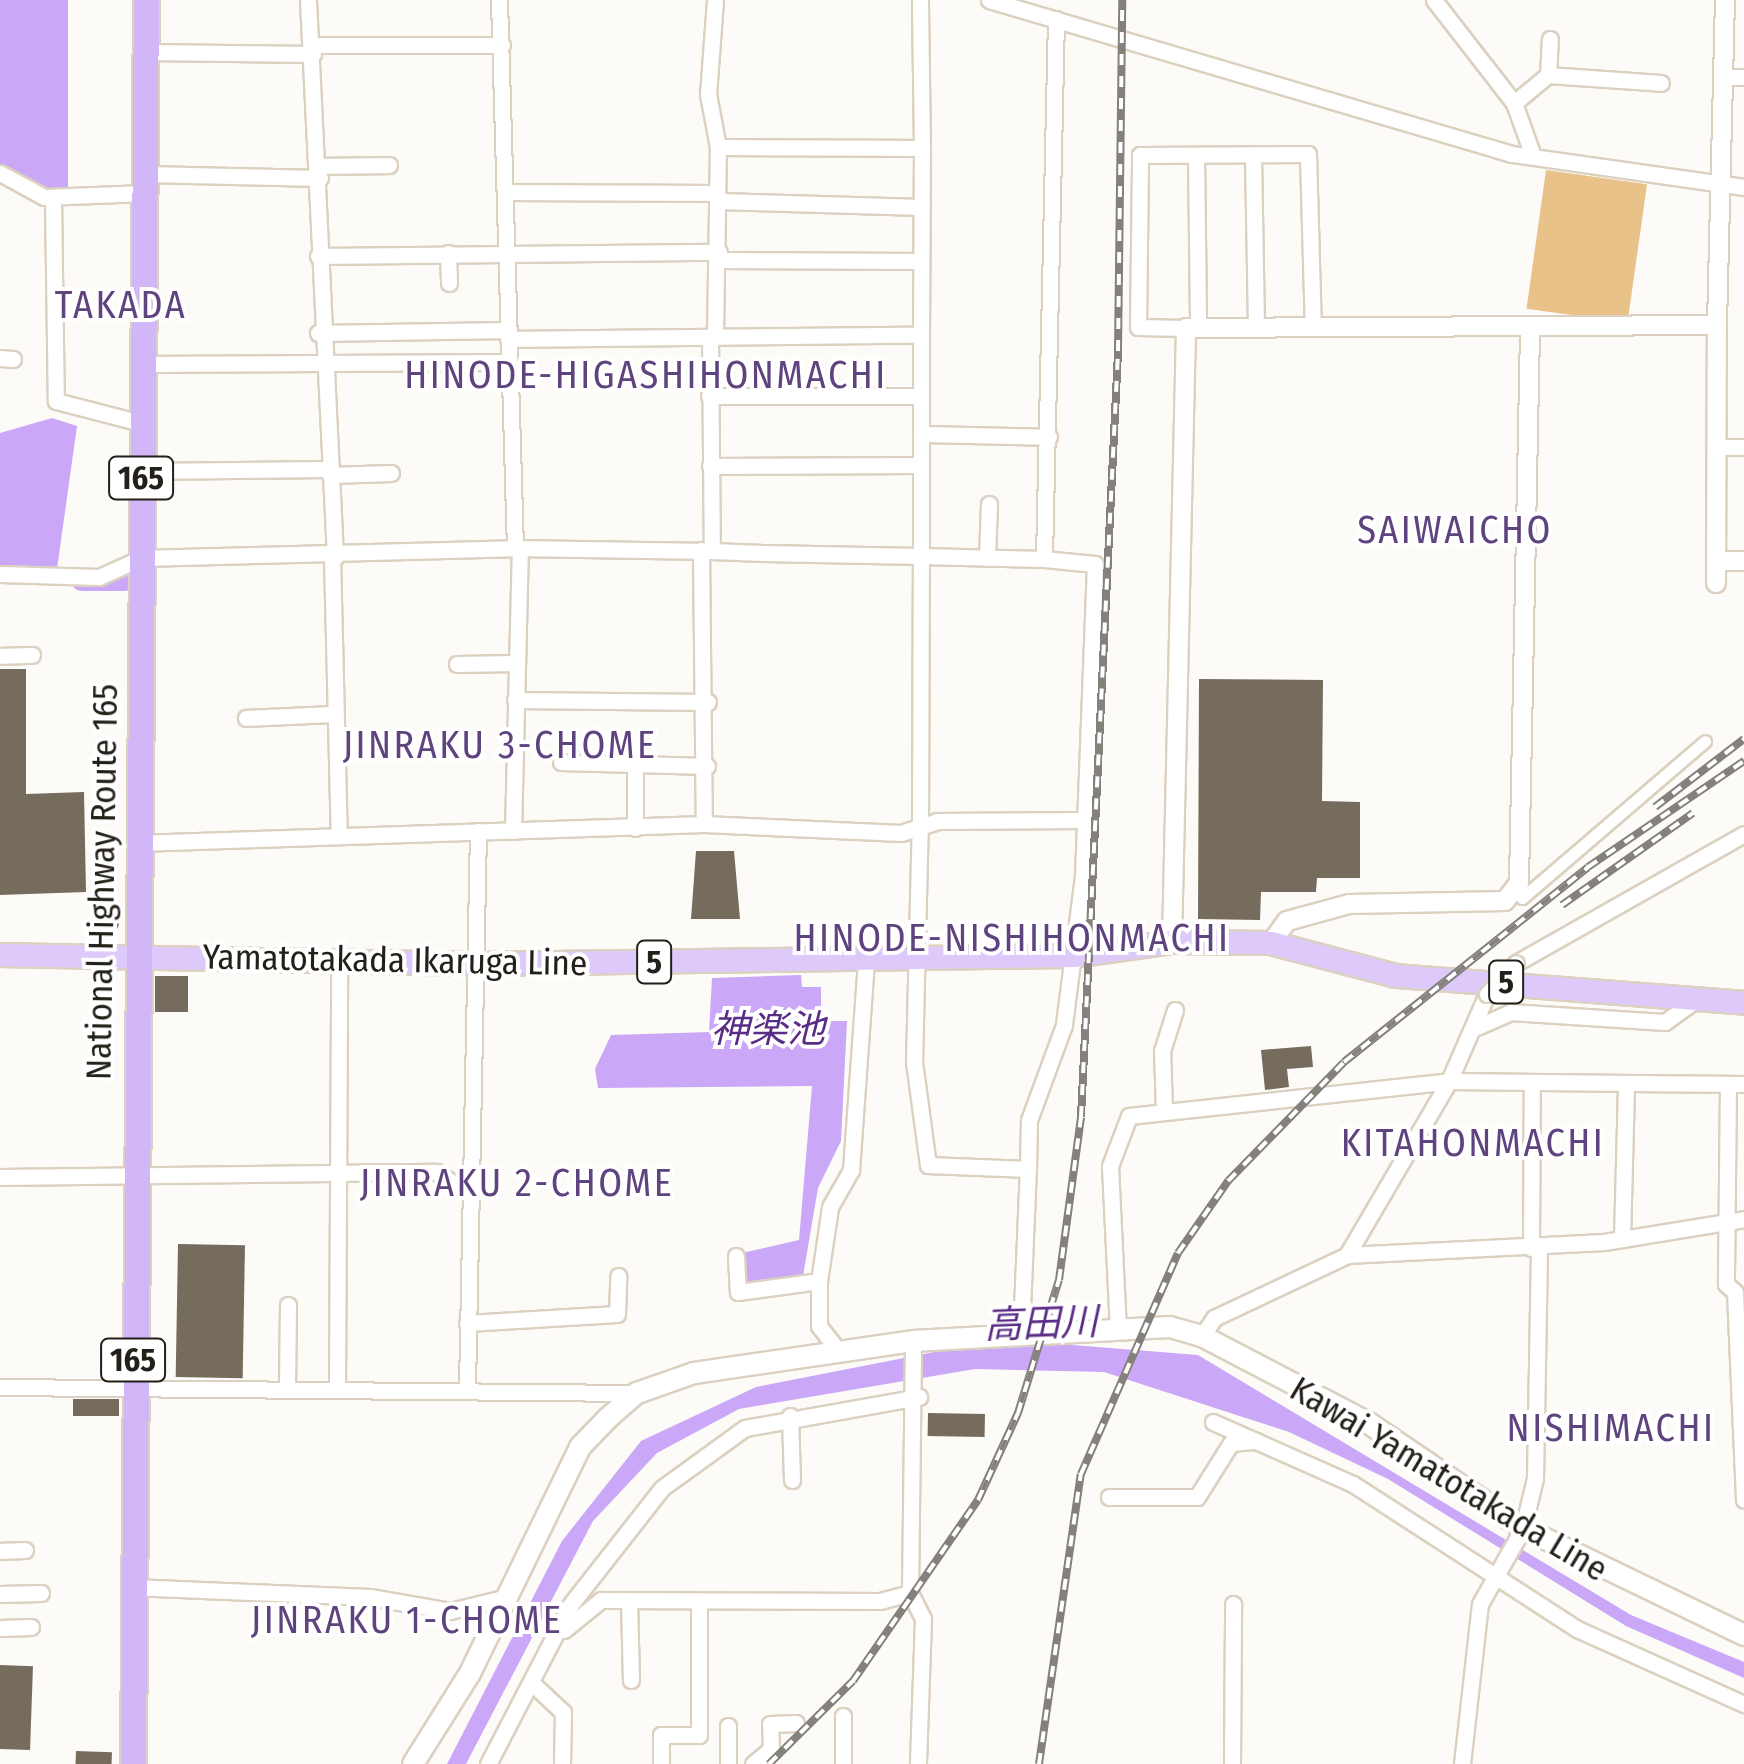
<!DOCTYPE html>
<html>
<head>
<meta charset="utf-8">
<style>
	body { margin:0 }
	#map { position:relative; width:1744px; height:1764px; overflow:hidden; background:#fdfbf8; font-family:"Fira Sans Condensed","Noto Sans JP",sans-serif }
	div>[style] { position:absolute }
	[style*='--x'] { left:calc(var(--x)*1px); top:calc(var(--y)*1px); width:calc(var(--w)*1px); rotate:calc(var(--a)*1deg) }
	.green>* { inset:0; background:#e8c289; transform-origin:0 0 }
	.water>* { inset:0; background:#caa8f7 }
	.river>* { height:22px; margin:-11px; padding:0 11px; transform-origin:11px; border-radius:11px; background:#caa8f7 }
	.building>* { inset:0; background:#766c5e; transform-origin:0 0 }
	.round { border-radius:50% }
	.roads { filter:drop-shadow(2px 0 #dcd1c1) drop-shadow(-2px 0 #dcd1c1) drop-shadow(0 2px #dcd1c1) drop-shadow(0 -2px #dcd1c1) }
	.pedestrian>* { height:11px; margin:-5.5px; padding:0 5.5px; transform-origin:5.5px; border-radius:5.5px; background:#fff }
	.minor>* { height:15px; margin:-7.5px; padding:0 7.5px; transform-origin:7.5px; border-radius:7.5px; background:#fff }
	.tertiary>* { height:18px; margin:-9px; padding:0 9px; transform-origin:9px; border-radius:9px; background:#fff }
	.secondary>* { height:20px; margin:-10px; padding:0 10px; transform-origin:10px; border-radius:10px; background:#fff }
	.primary>* { height:22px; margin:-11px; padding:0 11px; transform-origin:11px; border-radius:11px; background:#ddc9fa }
	.trunk>* { height:25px; margin:-12.5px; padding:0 12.5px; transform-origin:12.5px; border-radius:12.5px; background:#d2b7f8 }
	.rail>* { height:8px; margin-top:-4px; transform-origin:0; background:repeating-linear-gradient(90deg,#fff 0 11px,#84817c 0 22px); box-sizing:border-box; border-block:2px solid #84817c }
	.bridges { filter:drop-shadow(2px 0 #dcd1c1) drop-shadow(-2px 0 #dcd1c1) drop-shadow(0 2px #dcd1c1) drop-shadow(0 -2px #dcd1c1) }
	.minor-bridge>* { height:15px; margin:-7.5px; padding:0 7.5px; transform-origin:7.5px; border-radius:7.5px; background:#fff }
	span { translate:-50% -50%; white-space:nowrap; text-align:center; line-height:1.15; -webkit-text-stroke:8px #fff; paint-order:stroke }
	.shield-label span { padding:2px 8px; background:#fff; border:2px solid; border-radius:8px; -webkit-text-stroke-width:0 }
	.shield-label { font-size:32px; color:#231f19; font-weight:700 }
	.street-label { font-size:35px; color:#231f19 }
	.neighbourhood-label { font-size:38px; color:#5e437f; letter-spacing:2.5px }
	.water-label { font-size:38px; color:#592d86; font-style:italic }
</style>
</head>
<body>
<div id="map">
	<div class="green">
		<div style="left:1546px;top:170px;width:102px;height:140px;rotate:8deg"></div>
	</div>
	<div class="water">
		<div style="clip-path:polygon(0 0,68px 0,68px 187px,59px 193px,0 167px)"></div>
		<div style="clip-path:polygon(52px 418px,77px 426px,57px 569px,0 566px,0 433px)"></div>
		<div style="clip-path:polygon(801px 975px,802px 987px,821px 987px,821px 1021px,847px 1021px,841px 1141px,818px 1188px,803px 1276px,743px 1284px,742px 1253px,799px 1240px,812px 1086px,598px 1088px,595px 1069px,611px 1035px,709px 1032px,712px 978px)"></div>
		<div style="clip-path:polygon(1060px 1344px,1198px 1355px,1631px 1615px,1744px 1662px,1744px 1678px,1626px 1626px,1388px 1479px,1289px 1432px,1104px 1372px,975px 1369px,739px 1409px,657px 1453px,593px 1521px,466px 1764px,447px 1764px,562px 1541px,641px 1441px,756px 1387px,955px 1348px)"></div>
	</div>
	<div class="river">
		<div style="--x:82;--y:580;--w:42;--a:0"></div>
	</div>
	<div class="building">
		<div style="clip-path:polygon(0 669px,26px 669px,26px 794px,84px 792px,86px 892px,0 895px)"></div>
		<div style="clip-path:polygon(1199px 679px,1323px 680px,1322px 801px,1360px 802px,1360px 878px,1317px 878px,1316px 892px,1261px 892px,1260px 920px,1198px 919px)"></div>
		<div style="clip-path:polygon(696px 851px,734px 851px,740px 919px,691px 919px)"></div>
		<div class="round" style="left:93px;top:909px;width:26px;height:26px"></div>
		<div style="left:155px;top:976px;width:33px;height:36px"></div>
		<div style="clip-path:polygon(1311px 1046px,1313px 1067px,1287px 1069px,1289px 1087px,1265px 1090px,1261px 1050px)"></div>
		<div style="left:178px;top:1244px;width:67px;height:133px;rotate:1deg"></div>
		<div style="left:73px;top:1399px;width:46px;height:17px"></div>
		<div style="left:928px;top:1413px;width:57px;height:23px;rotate:1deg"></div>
		<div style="left:0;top:1665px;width:33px;height:84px;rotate:2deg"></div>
		<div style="left:76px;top:1751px;width:36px;height:13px;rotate:2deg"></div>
	</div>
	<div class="roads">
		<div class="pedestrian">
			<div style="--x:1519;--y:883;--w:15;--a:79"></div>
			<div style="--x:1522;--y:898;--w:241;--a:-40.6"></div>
		</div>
		<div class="minor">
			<div style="--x:308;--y:0;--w:558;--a:87.22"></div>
			<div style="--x:499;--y:0;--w:548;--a:88.33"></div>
			<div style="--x:989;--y:0;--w:545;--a:16.41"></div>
			<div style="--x:1512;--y:154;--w:234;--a:8.1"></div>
			<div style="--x:1434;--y:0;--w:130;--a:52.2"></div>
			<div style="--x:1514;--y:103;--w:56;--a:70.3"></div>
			<div style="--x:312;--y:45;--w:190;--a:0"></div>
			<div style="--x:146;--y:52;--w:167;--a:0.7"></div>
			<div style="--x:1548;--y:75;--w:36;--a:-87"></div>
			<div style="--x:1722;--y:77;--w:22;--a:0"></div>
			<div style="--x:1514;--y:103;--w:44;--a:-39.5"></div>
			<div style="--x:1548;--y:75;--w:113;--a:4"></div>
			<div style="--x:718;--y:147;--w:204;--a:0.3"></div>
			<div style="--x:1196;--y:155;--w:173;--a:89.3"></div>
			<div style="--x:1253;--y:155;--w:173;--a:89"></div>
			<div style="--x:319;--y:166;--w:70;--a:-0.8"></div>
			<div style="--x:0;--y:173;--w:50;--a:28.6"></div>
			<div style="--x:44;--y:197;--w:101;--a:-2.3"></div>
			<div style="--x:146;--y:174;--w:174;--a:1.3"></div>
			<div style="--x:505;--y:192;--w:212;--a:0.3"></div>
			<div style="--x:53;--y:198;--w:203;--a:89.2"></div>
			<div style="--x:56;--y:401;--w:88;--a:14.5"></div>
			<div style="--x:719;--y:201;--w:203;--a:1.7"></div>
			<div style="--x:448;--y:253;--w:30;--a:88"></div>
			<div style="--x:318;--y:256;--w:401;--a:-0.6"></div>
			<div style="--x:718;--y:260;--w:203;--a:0.3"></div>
			<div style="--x:1186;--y:328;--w:48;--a:-178.8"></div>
			<div style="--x:1138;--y:327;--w:172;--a:-89.3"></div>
			<div style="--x:1140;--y:155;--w:168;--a:-0.3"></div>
			<div style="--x:1308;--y:154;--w:174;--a:88.4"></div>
			<div style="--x:318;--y:333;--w:190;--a:-0.9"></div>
			<div style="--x:710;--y:336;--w:215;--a:89.5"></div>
			<div style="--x:715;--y:336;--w:189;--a:-89.1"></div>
			<div style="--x:718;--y:147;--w:54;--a:-100.7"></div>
			<div style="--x:708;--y:94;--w:94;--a:-85.7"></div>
			<div style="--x:508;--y:339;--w:413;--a:-0.6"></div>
			<div style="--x:0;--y:358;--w:13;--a:4"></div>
			<div style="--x:142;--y:364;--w:366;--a:-0.3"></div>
			<div style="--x:709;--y:396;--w:212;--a:0"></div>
			<div style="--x:921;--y:434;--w:128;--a:1.3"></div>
			<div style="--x:1718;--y:447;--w:26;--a:0"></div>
			<div style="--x:710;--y:466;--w:211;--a:-0.3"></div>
			<div style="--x:141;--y:471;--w:189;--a:-0.6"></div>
			<div style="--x:330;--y:475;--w:61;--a:-1.9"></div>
			<div style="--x:701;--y:550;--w:274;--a:89.4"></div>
			<div style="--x:332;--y:557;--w:278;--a:88.6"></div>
			<div style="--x:987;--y:558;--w:54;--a:-87.9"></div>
			<div style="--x:1044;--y:559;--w:540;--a:-88.73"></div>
			<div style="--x:0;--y:574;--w:99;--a:1.7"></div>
			<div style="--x:99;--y:577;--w:46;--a:-24.3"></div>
			<div style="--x:141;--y:558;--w:374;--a:-1.5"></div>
			<div style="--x:515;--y:548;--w:197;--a:0.9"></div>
			<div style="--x:712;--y:551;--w:51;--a:2.2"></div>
			<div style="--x:763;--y:553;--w:158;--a:1.1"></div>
			<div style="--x:921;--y:556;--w:123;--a:1.4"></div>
			<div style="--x:1044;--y:559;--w:51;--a:5.6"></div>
			<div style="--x:1095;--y:564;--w:312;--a:92.2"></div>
			<div style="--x:1083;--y:876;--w:150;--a:97.3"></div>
			<div style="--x:1064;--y:1025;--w:101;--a:110.2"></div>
			<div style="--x:1029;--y:1120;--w:49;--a:91.2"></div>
			<div style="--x:1028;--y:1169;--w:100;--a:-177.7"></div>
			<div style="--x:928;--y:1165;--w:104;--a:-97.7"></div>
			<div style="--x:914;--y:1062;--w:238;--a:-88.6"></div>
			<div style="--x:920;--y:824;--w:268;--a:-89.8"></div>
			<div style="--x:921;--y:556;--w:221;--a:-90"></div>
			<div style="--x:921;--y:335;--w:187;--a:-89.7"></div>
			<div style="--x:922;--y:148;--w:148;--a:-90.8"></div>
			<div style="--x:0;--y:656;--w:32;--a:-2"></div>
			<div style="--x:457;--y:664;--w:58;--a:-1"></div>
			<div style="--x:515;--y:700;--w:193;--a:0.6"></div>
			<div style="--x:246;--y:718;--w:85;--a:-2.7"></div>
			<div style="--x:561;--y:762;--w:146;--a:1.6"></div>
			<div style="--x:635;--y:765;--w:63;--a:90"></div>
			<div style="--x:513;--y:831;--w:283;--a:-88.6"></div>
			<div style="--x:137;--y:843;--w:567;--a:-1.92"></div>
			<div style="--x:704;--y:824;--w:197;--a:2.6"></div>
			<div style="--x:901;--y:833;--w:38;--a:-18"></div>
			<div style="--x:937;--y:821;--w:146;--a:-0.4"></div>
			<div style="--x:1516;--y:963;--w:262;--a:-29.5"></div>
			<div style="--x:1477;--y:1027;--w:36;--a:-24"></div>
			<div style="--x:1510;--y:1012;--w:155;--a:3.7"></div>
			<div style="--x:1665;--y:1022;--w:39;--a:-36"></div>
			<div style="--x:1728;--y:1084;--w:200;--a:90.6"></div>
			<div style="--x:1726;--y:1284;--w:12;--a:42"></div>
			<div style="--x:1735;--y:1292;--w:208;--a:87.5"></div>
			<div style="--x:1164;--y:1110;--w:59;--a:-91.9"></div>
			<div style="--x:1162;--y:1051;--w:43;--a:-72.4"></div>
			<div style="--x:0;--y:1177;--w:436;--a:-0.7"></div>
			<div style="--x:436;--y:1172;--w:33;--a:33"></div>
			<div style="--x:1622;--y:1239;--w:155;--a:-88.5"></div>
			<div style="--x:1531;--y:1248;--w:165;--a:-89.7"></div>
			<div style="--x:1347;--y:1255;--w:257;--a:-2.9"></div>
			<div style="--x:1604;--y:1242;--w:142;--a:-9.3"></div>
			<div style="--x:736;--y:1256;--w:36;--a:87"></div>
			<div style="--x:738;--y:1292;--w:82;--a:-7.7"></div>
			<div style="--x:819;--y:1281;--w:75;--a:-81.5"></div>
			<div style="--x:830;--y:1207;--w:43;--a:-60.4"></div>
			<div style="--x:851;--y:1170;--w:212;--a:-85.9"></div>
			<div style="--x:819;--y:1281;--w:45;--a:90"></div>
			<div style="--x:819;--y:1326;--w:31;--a:52"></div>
			<div style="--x:467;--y:1323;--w:150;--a:-3.4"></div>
			<div style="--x:617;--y:1314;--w:38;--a:-88"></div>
			<div style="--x:1118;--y:1330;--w:164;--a:-92.8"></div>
			<div style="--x:1110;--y:1166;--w:53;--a:-69.2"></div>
			<div style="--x:1129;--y:1116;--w:322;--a:-6.2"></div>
			<div style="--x:1449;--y:1081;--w:295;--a:0.6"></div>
			<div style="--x:1021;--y:1333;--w:164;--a:-87.6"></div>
			<div style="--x:1202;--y:1336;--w:22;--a:-56"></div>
			<div style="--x:1214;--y:1318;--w:147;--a:-25.3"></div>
			<div style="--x:1347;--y:1255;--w:202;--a:-59.6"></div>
			<div style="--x:1449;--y:1081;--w:95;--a:-66.4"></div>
			<div style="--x:287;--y:1386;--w:81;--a:-89.3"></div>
			<div style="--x:0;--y:1387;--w:637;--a:0.54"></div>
			<div style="--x:467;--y:1387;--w:556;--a:-88.87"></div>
			<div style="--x:337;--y:1388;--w:425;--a:-89.7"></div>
			<div style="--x:790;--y:1416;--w:64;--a:88.2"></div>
			<div style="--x:1213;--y:1422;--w:153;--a:23.9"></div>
			<div style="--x:1353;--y:1484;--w:267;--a:32.9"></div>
			<div style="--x:1577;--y:1629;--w:183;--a:24.2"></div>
			<div style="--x:1109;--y:1497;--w:88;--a:0"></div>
			<div style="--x:1197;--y:1497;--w:64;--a:-57.8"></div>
			<div style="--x:1231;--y:1443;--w:25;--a:-5"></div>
			<div style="--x:0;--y:1551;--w:25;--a:-2"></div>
			<div style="--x:131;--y:1587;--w:239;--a:2.4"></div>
			<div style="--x:370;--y:1597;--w:81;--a:9.9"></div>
			<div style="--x:450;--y:1611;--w:59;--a:-13.8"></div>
			<div style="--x:910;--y:1593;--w:29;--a:63"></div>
			<div style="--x:923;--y:1619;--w:145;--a:92"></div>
			<div style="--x:0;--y:1594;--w:41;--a:-1.4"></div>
			<div style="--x:629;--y:1600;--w:80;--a:88.6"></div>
			<div style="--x:0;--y:1628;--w:31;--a:-2"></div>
			<div style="--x:564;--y:1630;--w:48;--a:-39"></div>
			<div style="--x:601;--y:1600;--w:279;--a:0.2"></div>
			<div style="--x:880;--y:1601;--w:31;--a:-15"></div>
			<div style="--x:910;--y:1593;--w:252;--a:-89.3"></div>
			<div style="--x:535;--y:1686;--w:38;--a:43"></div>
			<div style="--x:563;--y:1712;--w:52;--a:91.1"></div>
			<div style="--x:728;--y:1726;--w:38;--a:90"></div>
			<div style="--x:488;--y:1764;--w:180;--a:-62.6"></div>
			<div style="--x:571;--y:1604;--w:147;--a:-51.9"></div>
			<div style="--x:662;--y:1488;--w:102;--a:-35.9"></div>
			<div style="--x:745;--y:1428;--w:177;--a:-10.1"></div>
			<div style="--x:661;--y:1764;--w:29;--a:-90"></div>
			<div style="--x:661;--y:1735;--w:38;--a:0"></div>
			<div style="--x:699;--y:1735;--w:134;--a:-90"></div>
			<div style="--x:753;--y:1764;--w:23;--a:-40"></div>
			<div style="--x:771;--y:1749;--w:25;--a:-92"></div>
			<div style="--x:770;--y:1724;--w:26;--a:-2"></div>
			<div style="--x:843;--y:1764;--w:48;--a:-90"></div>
			<div style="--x:1232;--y:1764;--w:160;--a:-89.6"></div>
			<div style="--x:1462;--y:1764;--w:161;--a:-83.6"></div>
			<div style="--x:1480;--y:1604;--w:87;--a:-60.5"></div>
			<div style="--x:1523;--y:1528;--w:51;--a:-76.5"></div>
			<div style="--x:1535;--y:1478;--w:231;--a:-89"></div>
		</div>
		<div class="tertiary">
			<div style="--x:1716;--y:561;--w:28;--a:0"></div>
			<div style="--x:1716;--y:583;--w:258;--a:-89.8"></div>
			<div style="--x:1172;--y:942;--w:614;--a:-88.69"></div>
			<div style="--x:1186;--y:328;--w:531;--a:-0.32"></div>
			<div style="--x:1717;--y:325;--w:325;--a:-88.6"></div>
			<div style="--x:1271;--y:943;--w:27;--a:-54"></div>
			<div style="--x:1287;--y:921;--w:64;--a:-15.3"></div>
			<div style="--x:1349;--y:904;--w:156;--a:-1.1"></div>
			<div style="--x:1505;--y:901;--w:23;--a:-52"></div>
			<div style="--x:1519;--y:883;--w:555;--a:-88.86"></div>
		</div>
		<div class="secondary">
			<div style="--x:413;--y:1764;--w:107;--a:-57.9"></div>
			<div style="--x:470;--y:1673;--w:251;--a:-64"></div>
			<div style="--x:580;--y:1447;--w:40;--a:-46"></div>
			<div style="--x:608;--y:1418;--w:38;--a:-41"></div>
			<div style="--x:637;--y:1393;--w:60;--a:-19.3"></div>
			<div style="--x:694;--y:1373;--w:221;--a:-8.3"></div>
			<div style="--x:913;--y:1341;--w:257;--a:-3.1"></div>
			<div style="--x:1170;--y:1327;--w:33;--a:16"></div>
			<div style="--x:1202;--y:1336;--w:190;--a:27.6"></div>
			<div style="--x:1370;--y:1424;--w:185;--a:34.2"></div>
			<div style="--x:1523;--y:1528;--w:246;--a:25.8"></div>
		</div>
		<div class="primary">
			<div style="--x:0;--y:955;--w:474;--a:1.1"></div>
			<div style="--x:474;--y:964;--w:599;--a:-0.77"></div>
			<div style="--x:1073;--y:956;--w:100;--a:-8"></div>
			<div style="--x:1172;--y:942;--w:99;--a:0.6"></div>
			<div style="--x:1271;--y:943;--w:129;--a:14.8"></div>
			<div style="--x:1396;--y:976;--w:349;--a:4.4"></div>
		</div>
		<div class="trunk">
			<div style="--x:133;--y:1764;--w:1764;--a:-89.58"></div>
		</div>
	</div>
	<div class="rail">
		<div style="--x:1655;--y:807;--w:112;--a:-37.4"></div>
		<div style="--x:1562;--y:905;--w:160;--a:-35.1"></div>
		<div style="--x:769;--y:1764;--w:118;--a:-44.7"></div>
		<div style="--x:853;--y:1681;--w:220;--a:-55.4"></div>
		<div style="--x:978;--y:1500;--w:96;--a:-65.3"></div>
		<div style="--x:1018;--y:1413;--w:139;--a:-72.9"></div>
		<div style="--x:1059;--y:1280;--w:164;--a:-82.3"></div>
		<div style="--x:1081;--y:1117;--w:767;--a:-87.23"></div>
		<div style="--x:1118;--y:351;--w:351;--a:-89.3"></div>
		<div style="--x:1039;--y:1764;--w:293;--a:-81.8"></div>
		<div style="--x:1081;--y:1474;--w:241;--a:-66.3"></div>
		<div style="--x:1178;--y:1253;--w:88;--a:-55.2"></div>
		<div style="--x:1228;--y:1181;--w:166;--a:-45.7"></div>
		<div style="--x:1344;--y:1062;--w:312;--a:-38.6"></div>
		<div style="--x:1588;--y:867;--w:189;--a:-34.2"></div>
	</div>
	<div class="bridges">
		<div class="minor-bridge">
			<div style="--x:1487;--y:994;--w:42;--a:-46.9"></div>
		</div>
	</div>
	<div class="shield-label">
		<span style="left:141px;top:478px">165</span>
		<span style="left:654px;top:962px">5</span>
		<span style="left:1506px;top:982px">5</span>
		<span style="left:133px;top:1360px">165</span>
	</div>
	<div class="street-label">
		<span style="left:102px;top:882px;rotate:-89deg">National Highway Route 165</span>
		<span style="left:395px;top:960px;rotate:1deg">Yamatotakada Ikaruga Line</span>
		<span style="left:1449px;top:1479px;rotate:31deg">Kawai Yamatotakada Line</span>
	</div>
	<div class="neighbourhood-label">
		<span style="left:121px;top:306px">TAKADA</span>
		<span style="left:646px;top:376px">HINODE-HIGASHIHONMACHI</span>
		<span style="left:1455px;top:531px">SAIWAICHO</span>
		<span style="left:500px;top:746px">JINRAKU 3-CHOME</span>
		<span style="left:1012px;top:939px">HINODE-NISHIHONMACHI</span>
		<span style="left:1473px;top:1144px">KITAHONMACHI</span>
		<span style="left:517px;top:1184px">JINRAKU 2-CHOME</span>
		<span style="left:1611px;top:1429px">NISHIMACHI</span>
		<span style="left:407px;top:1621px">JINRAKU 1-CHOME</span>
	</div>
	<div class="water-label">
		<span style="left:768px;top:1030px">神楽池</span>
		<span style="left:1041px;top:1324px;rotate:-2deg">高田川</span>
	</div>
</div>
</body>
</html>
